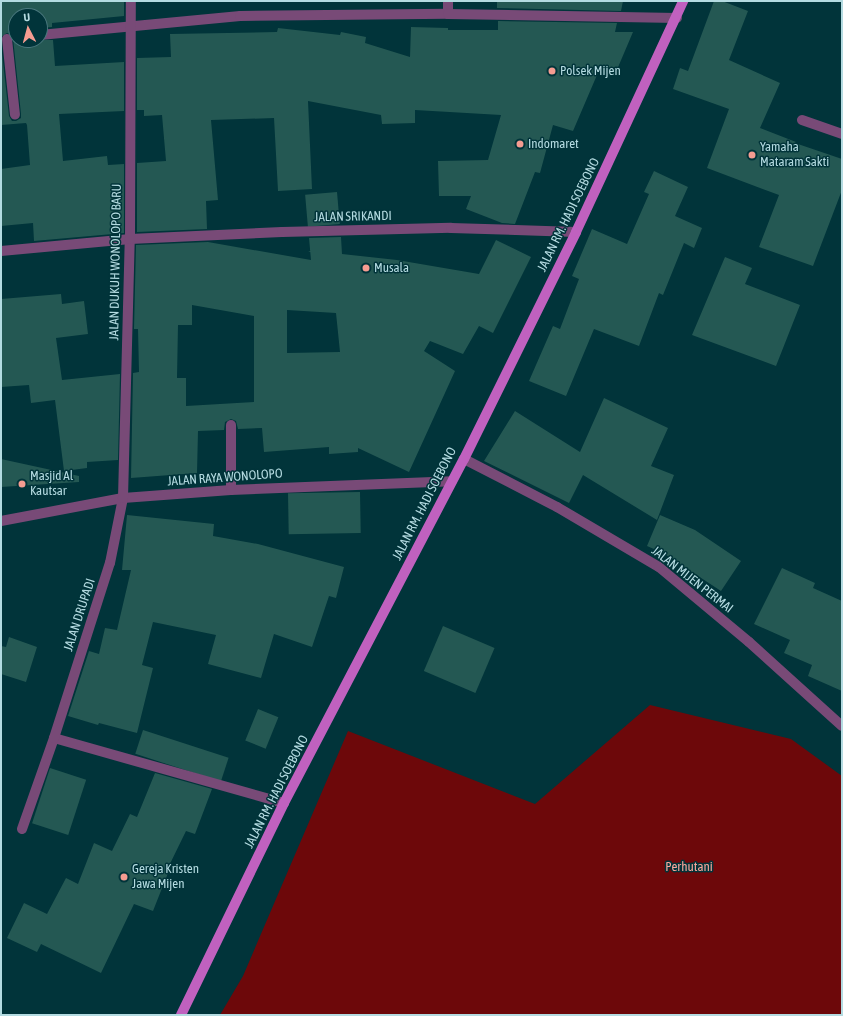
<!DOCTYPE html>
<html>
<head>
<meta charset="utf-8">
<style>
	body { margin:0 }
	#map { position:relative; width:843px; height:1016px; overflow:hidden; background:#01343a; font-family:"Asap Condensed",sans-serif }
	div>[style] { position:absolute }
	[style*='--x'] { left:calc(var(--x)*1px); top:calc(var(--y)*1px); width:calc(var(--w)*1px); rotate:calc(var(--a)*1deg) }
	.green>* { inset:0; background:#6d080a }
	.building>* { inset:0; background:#245853; transform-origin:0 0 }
	.service>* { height:10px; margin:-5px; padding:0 5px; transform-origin:5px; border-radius:5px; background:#784a77 }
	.minor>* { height:10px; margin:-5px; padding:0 5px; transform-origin:5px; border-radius:5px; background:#784a77 }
	.primary>* { height:10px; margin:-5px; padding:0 5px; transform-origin:5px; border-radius:5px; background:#c061bf }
	.dots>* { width:11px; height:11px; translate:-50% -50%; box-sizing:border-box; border:2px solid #01343a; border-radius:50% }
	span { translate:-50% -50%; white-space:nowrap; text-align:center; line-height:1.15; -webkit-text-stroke:3px #01343a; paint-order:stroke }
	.poi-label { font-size:13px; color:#b4dbe1 }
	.left { translate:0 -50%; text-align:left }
	.street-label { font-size:13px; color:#b4dbe1 }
	.park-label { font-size:13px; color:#faa69b }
	.frame { position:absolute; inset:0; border:2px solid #b4dbe1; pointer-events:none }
	.north { position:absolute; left:8px; top:8px; width:40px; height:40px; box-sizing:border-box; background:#01343a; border:1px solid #49777d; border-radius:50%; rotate:354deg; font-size:11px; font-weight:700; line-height:16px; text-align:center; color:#b4dbe1 }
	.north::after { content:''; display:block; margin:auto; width:14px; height:18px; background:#f59c91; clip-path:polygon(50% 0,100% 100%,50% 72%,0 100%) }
</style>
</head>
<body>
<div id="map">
	<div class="green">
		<div style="clip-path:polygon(650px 705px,791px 739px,842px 776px,842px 1015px,220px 1015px,243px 976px,348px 731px,535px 804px)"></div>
	</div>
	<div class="building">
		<div style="clip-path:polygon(1px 1px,124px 1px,124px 16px,52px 23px,52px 27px,40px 28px,40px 16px,16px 16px,16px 40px,53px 40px,55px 66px,124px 62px,124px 111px,59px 114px,63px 161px,107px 156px,108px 165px,124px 164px,124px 233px,34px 241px,33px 223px,1px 226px,1px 169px,30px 165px,27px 125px,26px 123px,1px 125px,1px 44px,9px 116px,12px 121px,16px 121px,21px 118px,21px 114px,13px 38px,12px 35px,7px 33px,1px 37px)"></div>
		<div style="clip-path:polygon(497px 1px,623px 1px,621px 11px,497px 8px)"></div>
		<div style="clip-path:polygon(714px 1px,722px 1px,748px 11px,729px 60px,780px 83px,760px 128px,796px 142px,795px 143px,842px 159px,842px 190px,813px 266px,759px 247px,779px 195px,707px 168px,729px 109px,673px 89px,680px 68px,688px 71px)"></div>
		<div style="clip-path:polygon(498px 21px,617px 23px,615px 32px,633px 32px,616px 72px,600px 68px,573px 131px,553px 125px,540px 173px,535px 172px,515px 224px,502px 223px,466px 209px,471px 196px,439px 196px,438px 161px,488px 160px,501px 115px,415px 110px,415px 123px,382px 124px,381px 115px,308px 101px,312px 189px,278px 191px,274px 118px,211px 120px,218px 200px,206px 201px,207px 229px,137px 232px,137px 163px,166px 161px,162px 115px,144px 116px,144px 110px,137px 110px,137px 58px,171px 57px,170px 34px,277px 32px,278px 28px,340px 35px,341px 32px,366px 37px,365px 43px,410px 57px,411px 27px,448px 28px,448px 30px,498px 30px)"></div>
		<div style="clip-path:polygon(654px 171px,688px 187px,675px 216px,702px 228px,694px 248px,684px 243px,663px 295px,659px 293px,639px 346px,594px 329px,566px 396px,529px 381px,553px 326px,560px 329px,579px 279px,572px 276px,592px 229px,627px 244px,649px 194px,644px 192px)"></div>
		<div style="left:337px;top:192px;width:32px;height:32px;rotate:85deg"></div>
		<div style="clip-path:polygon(evenodd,341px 237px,342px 254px,397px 260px,479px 274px,496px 240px,531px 257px,493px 333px,479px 326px,463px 354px,430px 341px,424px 351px,455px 371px,409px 472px,358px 448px,358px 452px,329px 454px,329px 447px,264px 452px,262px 428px,238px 429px,236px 421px,231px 419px,225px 422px,224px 430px,198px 431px,197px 473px,131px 478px,133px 373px,139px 372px,138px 329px,134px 329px,136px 245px,208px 242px,311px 260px,309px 238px,341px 237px,192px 305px,254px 316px,254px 402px,186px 406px,186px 378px,177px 378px,178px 325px,192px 325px,192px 305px,341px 237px,287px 310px,336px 313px,340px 352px,287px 353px,287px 310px)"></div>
		<div style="clip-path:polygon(725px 257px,752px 268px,745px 284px,800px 305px,776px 366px,692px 335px)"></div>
		<div style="clip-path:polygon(61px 294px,62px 304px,84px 301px,88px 334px,56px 338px,62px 380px,120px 374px,118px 460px,87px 462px,87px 468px,64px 471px,55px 400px,31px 403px,29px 385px,1px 387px,1px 299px)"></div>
		<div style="clip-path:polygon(604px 398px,668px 428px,651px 466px,674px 475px,657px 520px,583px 475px,569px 503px,484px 461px,515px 411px,580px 452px)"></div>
		<div style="clip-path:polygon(1px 459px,79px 476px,79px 482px,1px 487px)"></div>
		<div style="left:360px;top:492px;width:41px;height:72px;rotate:89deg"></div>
		<div style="clip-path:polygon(127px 515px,214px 524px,213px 536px,258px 544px,344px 567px,336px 598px,329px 596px,312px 647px,274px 634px,261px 678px,208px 664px,216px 635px,153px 622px,142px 665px,153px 668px,137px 733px,99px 723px,98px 725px,68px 716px,89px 651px,99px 654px,105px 628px,117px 630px,131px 570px,122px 570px)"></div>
		<div style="clip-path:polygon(660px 515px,695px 530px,741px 561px,721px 591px,663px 553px,647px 546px)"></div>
		<div style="clip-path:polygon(782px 568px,815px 583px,813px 588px,842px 601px,842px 691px,808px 676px,812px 665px,784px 653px,790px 640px,754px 624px)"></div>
		<div style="left:443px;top:626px;width:56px;height:49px;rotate:23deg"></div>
		<div style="clip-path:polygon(9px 637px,37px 647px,26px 682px,1px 674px,1px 646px,6px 647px)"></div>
		<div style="left:258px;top:709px;width:22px;height:34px;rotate:22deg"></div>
		<div style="left:143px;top:730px;width:90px;height:25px;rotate:18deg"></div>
		<div style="left:50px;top:768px;width:38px;height:58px;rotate:18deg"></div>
		<div style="clip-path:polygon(155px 773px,212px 789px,195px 834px,186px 831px,166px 872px,168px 873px,153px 911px,134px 904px,101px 973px,41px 944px,37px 952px,7px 938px,24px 903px,47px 914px,66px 878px,78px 884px,94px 843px,112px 851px,130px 814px,137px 817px)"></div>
	</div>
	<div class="service">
		<div style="--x:231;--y:490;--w:65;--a:-90"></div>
	</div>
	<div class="minor">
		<div style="--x:448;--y:1;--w:13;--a:90"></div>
		<div style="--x:40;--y:35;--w:201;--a:-5.4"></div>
		<div style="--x:240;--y:16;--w:208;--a:-0.6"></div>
		<div style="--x:448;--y:14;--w:229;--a:1"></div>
		<div style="--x:7;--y:39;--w:76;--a:84"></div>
		<div style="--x:802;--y:120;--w:42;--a:19.3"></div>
		<div style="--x:1;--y:251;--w:130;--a:-5.3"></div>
		<div style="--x:130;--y:239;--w:152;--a:-2.6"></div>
		<div style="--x:282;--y:232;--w:169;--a:-1.4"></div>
		<div style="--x:451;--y:228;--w:125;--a:1.8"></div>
		<div style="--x:464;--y:459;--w:105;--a:27.3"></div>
		<div style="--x:557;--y:507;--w:118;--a:30.5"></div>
		<div style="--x:659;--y:567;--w:117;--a:39.8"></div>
		<div style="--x:749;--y:642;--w:125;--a:42.1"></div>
		<div style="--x:1;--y:521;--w:124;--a:-10.7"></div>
		<div style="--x:123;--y:498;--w:108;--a:-4.2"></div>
		<div style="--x:231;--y:490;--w:221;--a:-2.3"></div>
		<div style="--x:54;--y:738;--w:239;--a:15.8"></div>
		<div style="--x:22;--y:829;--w:96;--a:-70.6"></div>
		<div style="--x:54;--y:738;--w:184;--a:-72.3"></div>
		<div style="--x:110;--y:563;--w:66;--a:-78.7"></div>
		<div style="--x:123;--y:498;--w:259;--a:-88.5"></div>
		<div style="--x:130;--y:239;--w:238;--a:-89.8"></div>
	</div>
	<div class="primary">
		<div style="--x:181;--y:1015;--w:236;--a:-64.1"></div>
		<div style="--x:284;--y:803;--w:388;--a:-62.4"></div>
		<div style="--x:464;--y:459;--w:253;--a:-63.7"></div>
		<div style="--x:576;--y:232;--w:255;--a:-65.1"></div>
	</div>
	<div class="dots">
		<div style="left:552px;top:71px;background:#f59c91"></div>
		<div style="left:520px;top:144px;background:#f59c91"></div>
		<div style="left:752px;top:155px;background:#f59c91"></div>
		<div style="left:366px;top:268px;background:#f59c91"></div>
		<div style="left:22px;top:484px;background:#f59c91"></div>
		<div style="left:124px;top:877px;background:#f59c91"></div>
	</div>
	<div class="poi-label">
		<span class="left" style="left:560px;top:71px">Polsek Mijen</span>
		<span class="left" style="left:528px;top:144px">Indomaret</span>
		<span class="left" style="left:760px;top:155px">Yamaha<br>Mataram Sakti</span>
		<span class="left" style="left:374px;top:268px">Musala</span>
		<span class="left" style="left:30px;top:484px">Masjid Al<br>Kautsar</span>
		<span class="left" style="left:132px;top:877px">Gereja Kristen<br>Jawa Mijen</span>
	</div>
	<div class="street-label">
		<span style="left:569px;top:215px;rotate:-64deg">JALAN RM. HADI SOEBONO</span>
		<span style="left:353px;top:217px;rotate:-1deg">JALAN SRIKANDI</span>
		<span style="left:116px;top:262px;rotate:-89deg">JALAN DUKUH WONOLOPO BARU</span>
		<span style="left:225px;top:478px;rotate:-4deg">JALAN RAYA WONOLOPO</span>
		<span style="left:425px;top:504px;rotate:-63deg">JALAN RM. HADI SOEBONO</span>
		<span style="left:692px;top:580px;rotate:38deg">JALAN MIJEN PERMAI</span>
		<span style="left:80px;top:615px;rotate:-72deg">JALAN DRUPADI</span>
		<span style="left:277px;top:792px;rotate:-63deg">JALAN RM. HADI SOEBONO</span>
	</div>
	<div class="park-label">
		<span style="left:689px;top:867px">Perhutani</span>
	</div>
	<div class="frame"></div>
	<div class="north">U</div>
</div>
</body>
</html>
